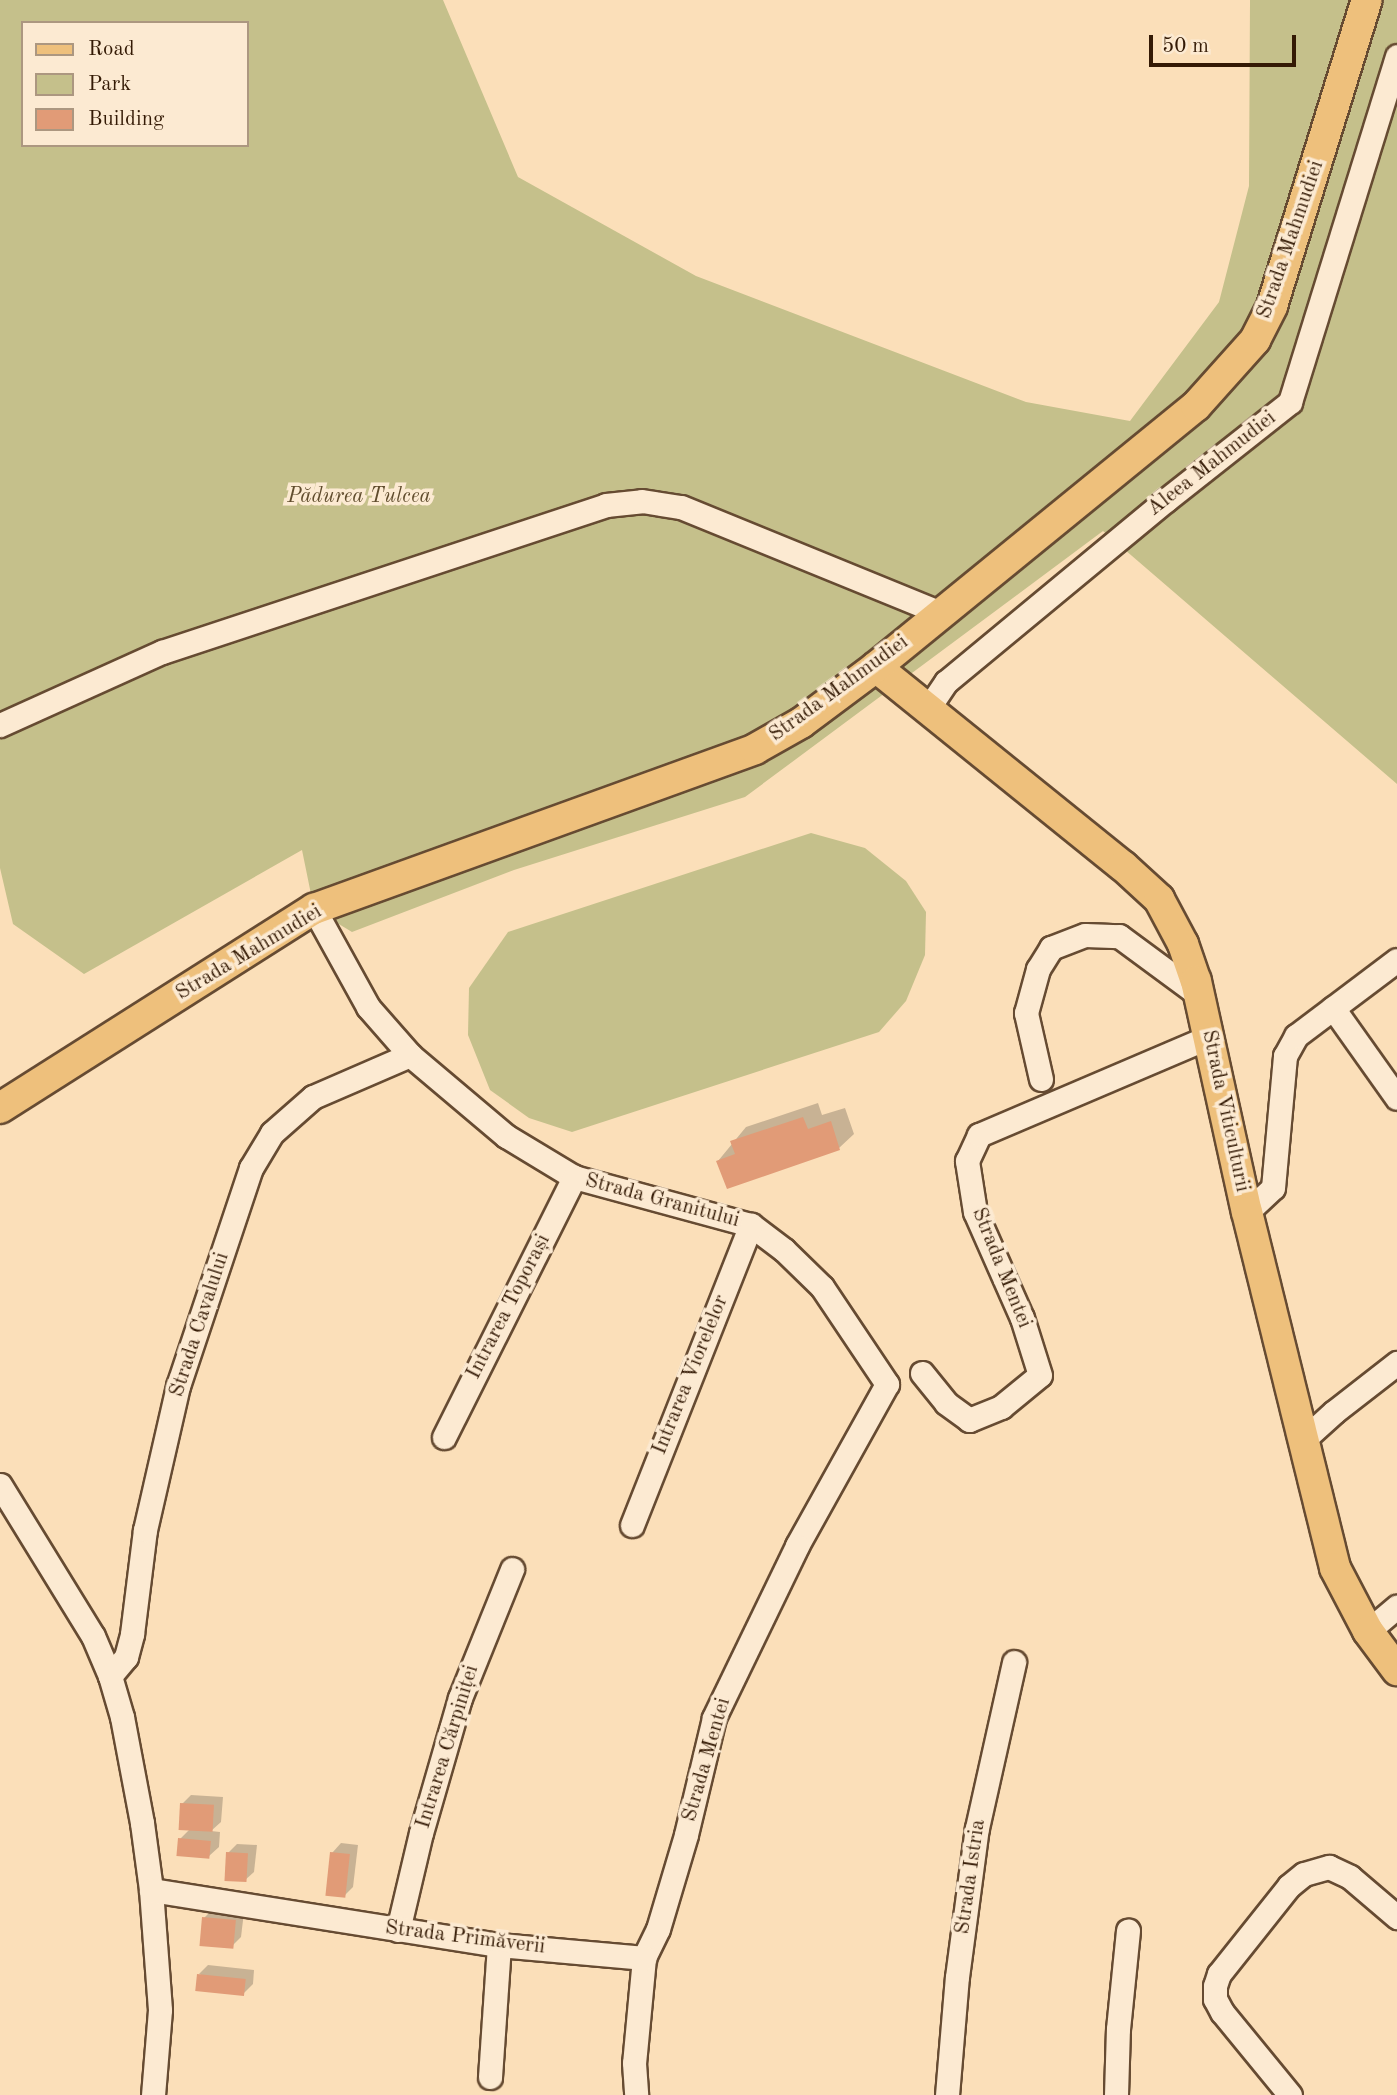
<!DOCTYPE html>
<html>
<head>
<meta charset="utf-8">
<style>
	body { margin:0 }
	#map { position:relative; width:1397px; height:2095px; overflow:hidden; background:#fbdfb9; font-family:"Old Standard TT",serif }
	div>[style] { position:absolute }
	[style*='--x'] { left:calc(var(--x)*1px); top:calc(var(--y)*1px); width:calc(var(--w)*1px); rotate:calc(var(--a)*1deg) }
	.green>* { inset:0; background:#c5c08b }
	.shadow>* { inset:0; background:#0003 }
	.building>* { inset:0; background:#e19b77; transform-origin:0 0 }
	.roads { filter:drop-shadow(2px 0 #664b32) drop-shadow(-2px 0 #664b32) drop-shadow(0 2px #664b32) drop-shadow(0 -2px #664b32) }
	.minor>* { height:23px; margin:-11.5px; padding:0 11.5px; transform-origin:11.5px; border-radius:11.5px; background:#fcead2 }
	.major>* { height:30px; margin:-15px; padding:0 15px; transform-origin:15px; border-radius:15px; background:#eec07c }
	span { translate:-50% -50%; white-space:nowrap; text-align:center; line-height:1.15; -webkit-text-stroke:7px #fcead2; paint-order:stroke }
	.street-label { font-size:21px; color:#341a05 }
	.park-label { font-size:21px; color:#604c2d; font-style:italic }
	.legend { position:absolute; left:21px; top:21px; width:228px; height:126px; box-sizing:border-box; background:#fcead2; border:2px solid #ac9780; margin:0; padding:9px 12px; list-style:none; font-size:21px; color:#341a05 }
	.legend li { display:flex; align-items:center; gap:14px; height:35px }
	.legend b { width:35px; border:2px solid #ac9780 }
	.scale { position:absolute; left:1149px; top:35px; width:147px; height:32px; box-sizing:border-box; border:4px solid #341a05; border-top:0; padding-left:9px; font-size:21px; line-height:24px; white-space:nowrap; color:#341a05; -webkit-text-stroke:5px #fcead2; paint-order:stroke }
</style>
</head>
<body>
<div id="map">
	<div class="green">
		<div style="clip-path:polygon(evenodd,0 0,443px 0,518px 177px,696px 276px,1026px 402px,1130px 421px,1219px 302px,1249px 186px,1250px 0,1397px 0,1397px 784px,1103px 531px,745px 797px,514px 870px,352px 932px,314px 909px,302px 850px,84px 974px,13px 924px,0 868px,0 0,23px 23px,247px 23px,247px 145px,23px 145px,23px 23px)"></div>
		<div style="clip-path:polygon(811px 833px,865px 848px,906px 881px,926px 912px,925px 955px,906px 1001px,879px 1032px,572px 1132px,529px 1118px,490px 1090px,468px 1035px,469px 988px,508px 932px)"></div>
	</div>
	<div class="shadow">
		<div style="clip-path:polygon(818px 1103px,822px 1115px,845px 1108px,854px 1134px,839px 1148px,718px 1161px,746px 1127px)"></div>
		<div style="clip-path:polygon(191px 1795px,223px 1797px,221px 1822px,211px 1831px,220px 1832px,219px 1847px,209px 1856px,180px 1839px,190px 1829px,182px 1804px)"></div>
		<div style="clip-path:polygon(341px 1843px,358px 1845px,353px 1887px,344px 1896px,332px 1853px)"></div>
		<div style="clip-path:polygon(237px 1844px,257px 1845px,254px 1872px,244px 1881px,228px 1853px)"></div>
		<div style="clip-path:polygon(213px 1909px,244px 1912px,241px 1937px,232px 1946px,204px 1918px)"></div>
		<div style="clip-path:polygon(208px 1965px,254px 1970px,253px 1984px,243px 1994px,199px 1974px)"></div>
	</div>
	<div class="building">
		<div style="clip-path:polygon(803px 1117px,808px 1129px,831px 1121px,840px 1150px,727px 1189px,716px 1161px,735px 1154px,730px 1141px)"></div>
		<div style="left:180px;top:1803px;width:34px;height:27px;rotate:3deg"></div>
		<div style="left:178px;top:1838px;width:33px;height:18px;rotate:5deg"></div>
		<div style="left:226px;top:1852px;width:22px;height:29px;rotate:3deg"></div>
		<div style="left:330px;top:1852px;width:20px;height:44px;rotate:6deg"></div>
		<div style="left:202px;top:1917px;width:34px;height:29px;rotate:5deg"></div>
		<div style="left:197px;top:1974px;width:49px;height:17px;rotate:6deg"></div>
	</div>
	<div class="roads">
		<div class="minor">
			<div style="--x:927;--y:710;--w:34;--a:-56"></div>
			<div style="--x:946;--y:682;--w:286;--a:-39.6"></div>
			<div style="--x:1166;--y:500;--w:158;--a:-38.3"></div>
			<div style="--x:1290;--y:402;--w:362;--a:-72.8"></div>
			<div style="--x:0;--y:725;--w:178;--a:-24.3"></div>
			<div style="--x:162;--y:652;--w:468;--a:-18.3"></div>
			<div style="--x:606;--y:505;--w:36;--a:-6"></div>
			<div style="--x:642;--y:501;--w:39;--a:9"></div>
			<div style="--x:681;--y:507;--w:281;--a:22.2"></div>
			<div style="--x:314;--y:909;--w:112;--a:61.1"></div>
			<div style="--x:368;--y:1007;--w:64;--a:48.8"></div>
			<div style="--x:410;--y:1055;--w:126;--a:40.2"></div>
			<div style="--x:506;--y:1136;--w:79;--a:31.1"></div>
			<div style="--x:574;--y:1177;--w:183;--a:15.2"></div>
			<div style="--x:751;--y:1225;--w:41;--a:37.1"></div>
			<div style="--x:784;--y:1250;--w:53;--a:44.2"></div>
			<div style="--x:822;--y:1287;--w:117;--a:56.2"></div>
			<div style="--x:887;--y:1384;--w:185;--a:119.1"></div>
			<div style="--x:797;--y:1546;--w:191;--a:115.8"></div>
			<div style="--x:714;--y:1718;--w:120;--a:103.5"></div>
			<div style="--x:686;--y:1835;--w:98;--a:106.6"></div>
			<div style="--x:658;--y:1929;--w:32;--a:116"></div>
			<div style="--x:644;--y:1958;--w:105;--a:95.4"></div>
			<div style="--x:634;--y:2063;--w:32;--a:86"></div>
			<div style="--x:1333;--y:1008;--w:110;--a:54.6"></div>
			<div style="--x:1041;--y:1079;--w:68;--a:-102.8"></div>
			<div style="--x:1026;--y:1013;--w:46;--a:-74.7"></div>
			<div style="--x:1038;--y:969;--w:25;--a:-58"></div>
			<div style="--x:1051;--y:948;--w:36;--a:-21"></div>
			<div style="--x:1085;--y:935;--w:34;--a:2"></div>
			<div style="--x:1119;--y:936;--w:99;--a:36.4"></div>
			<div style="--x:1247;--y:1212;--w:35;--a:-43"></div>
			<div style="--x:1273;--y:1188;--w:133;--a:-84.8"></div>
			<div style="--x:1285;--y:1056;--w:23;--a:-61"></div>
			<div style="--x:1296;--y:1036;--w:126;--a:-37"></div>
			<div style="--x:922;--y:1373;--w:38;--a:51"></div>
			<div style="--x:946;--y:1403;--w:29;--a:36"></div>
			<div style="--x:969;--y:1420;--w:35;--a:-22"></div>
			<div style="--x:1001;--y:1407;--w:50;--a:-39.4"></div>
			<div style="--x:1040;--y:1375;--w:60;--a:-107.5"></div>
			<div style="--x:1022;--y:1318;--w:116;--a:-113.9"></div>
			<div style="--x:975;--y:1212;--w:52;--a:-98.9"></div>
			<div style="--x:967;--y:1161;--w:29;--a:-65"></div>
			<div style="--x:979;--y:1135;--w:250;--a:-23.1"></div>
			<div style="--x:444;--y:1437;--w:291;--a:-63.4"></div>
			<div style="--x:1302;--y:1441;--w:43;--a:-42.2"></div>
			<div style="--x:1334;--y:1412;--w:80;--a:-37.9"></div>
			<div style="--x:0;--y:1485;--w:177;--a:58.4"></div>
			<div style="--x:93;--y:1636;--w:43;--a:67"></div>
			<div style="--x:110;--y:1676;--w:43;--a:73.7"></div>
			<div style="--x:122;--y:1717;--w:108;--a:79.3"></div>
			<div style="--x:142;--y:1823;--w:68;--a:82.3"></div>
			<div style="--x:151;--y:1890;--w:120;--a:85.7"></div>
			<div style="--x:160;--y:2010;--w:85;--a:94.7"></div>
			<div style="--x:632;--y:1525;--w:323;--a:-68.4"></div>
			<div style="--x:1368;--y:1631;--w:38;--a:-40"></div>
			<div style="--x:110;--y:1676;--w:25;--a:-50"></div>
			<div style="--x:126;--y:1657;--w:24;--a:-75"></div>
			<div style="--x:132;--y:1634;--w:105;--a:-82.9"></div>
			<div style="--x:145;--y:1530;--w:148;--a:-77.1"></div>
			<div style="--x:178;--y:1386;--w:230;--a:-71.5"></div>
			<div style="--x:251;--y:1168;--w:41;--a:-59"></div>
			<div style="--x:272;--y:1133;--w:55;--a:-41.3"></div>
			<div style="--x:313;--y:1097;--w:106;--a:-23.4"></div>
			<div style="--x:151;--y:1890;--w:352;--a:9"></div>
			<div style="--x:499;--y:1945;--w:146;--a:5.1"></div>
			<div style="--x:398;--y:1930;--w:100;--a:-76.7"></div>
			<div style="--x:421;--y:1833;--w:141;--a:-73.9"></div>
			<div style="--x:460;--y:1698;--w:139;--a:-68"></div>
			<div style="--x:490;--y:2077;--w:132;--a:-86.1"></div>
			<div style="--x:947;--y:2095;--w:118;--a:-85.2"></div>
			<div style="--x:957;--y:1977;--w:150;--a:-82.4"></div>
			<div style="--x:977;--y:1828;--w:170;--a:-77.4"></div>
			<div style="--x:1116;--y:2095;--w:66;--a:-88.3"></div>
			<div style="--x:1118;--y:2029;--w:99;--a:-84.2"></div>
			<div style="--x:1290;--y:2095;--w:107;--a:-129.3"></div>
			<div style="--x:1222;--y:2012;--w:15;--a:-118"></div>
			<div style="--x:1215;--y:1999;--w:13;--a:-90"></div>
			<div style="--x:1215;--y:1986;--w:13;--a:-72"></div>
			<div style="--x:1219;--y:1974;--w:112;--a:-51.5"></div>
			<div style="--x:1289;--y:1886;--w:19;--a:-39"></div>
			<div style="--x:1304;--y:1874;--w:26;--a:-16"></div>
			<div style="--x:1329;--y:1867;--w:23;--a:25"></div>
			<div style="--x:1350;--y:1877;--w:62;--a:40.4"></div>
		</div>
		<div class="major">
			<div style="--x:876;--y:667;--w:317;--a:38.9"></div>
			<div style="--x:1123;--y:866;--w:49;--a:42.5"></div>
			<div style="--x:1159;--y:899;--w:51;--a:61.9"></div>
			<div style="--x:1183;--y:944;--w:39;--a:71"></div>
			<div style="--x:1196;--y:981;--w:237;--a:77.6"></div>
			<div style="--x:1247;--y:1212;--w:367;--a:76.1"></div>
			<div style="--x:1335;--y:1568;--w:71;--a:62.4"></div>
			<div style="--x:1368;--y:1631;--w:49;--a:53.4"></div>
			<div style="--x:0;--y:1108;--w:372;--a:-32.4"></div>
			<div style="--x:314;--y:909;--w:469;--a:-19.9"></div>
			<div style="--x:755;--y:749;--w:53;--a:-29.5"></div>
			<div style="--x:801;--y:723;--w:94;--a:-36.7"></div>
			<div style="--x:876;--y:667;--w:413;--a:-39.2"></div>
			<div style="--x:1196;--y:406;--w:89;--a:-48.2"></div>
			<div style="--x:1255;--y:340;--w:38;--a:-63"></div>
			<div style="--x:1272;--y:306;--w:320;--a:-72.8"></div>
		</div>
	</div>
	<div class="street-label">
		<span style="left:1291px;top:240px;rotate:-71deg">Strada Mahmudiei</span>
		<span style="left:1212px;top:464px;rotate:-38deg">Aleea Mahmudiei</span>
		<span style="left:839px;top:689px;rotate:-36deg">Strada Mahmudiei</span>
		<span style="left:249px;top:953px;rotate:-31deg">Strada Mahmudiei</span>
		<span style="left:1225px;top:1111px;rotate:78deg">Strada Viticulturii</span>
		<span style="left:662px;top:1201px;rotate:15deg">Strada Granitului</span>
		<span style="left:1001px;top:1268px;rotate:68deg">Strada Mentei</span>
		<span style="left:509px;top:1307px;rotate:-63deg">Intrarea Toporași</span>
		<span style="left:200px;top:1325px;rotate:-72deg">Strada Cavalului</span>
		<span style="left:691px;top:1375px;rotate:-68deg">Intrarea Viorelelor</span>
		<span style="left:448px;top:1747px;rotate:-73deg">Intrarea Cărpiniței</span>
		<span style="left:707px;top:1760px;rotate:-74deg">Strada Mentei</span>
		<span style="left:971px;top:1877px;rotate:-82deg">Strada Istria</span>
		<span style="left:465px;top:1938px;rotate:7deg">Strada Primăverii</span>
	</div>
	<div class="park-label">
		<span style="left:359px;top:497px">Pădurea Tulcea</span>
	</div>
	<ul class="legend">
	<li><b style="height:9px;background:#eec07c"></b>Road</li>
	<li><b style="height:19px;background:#c5c08b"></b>Park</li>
	<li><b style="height:19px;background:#e19b77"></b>Building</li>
	</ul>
	<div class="scale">50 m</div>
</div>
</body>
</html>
